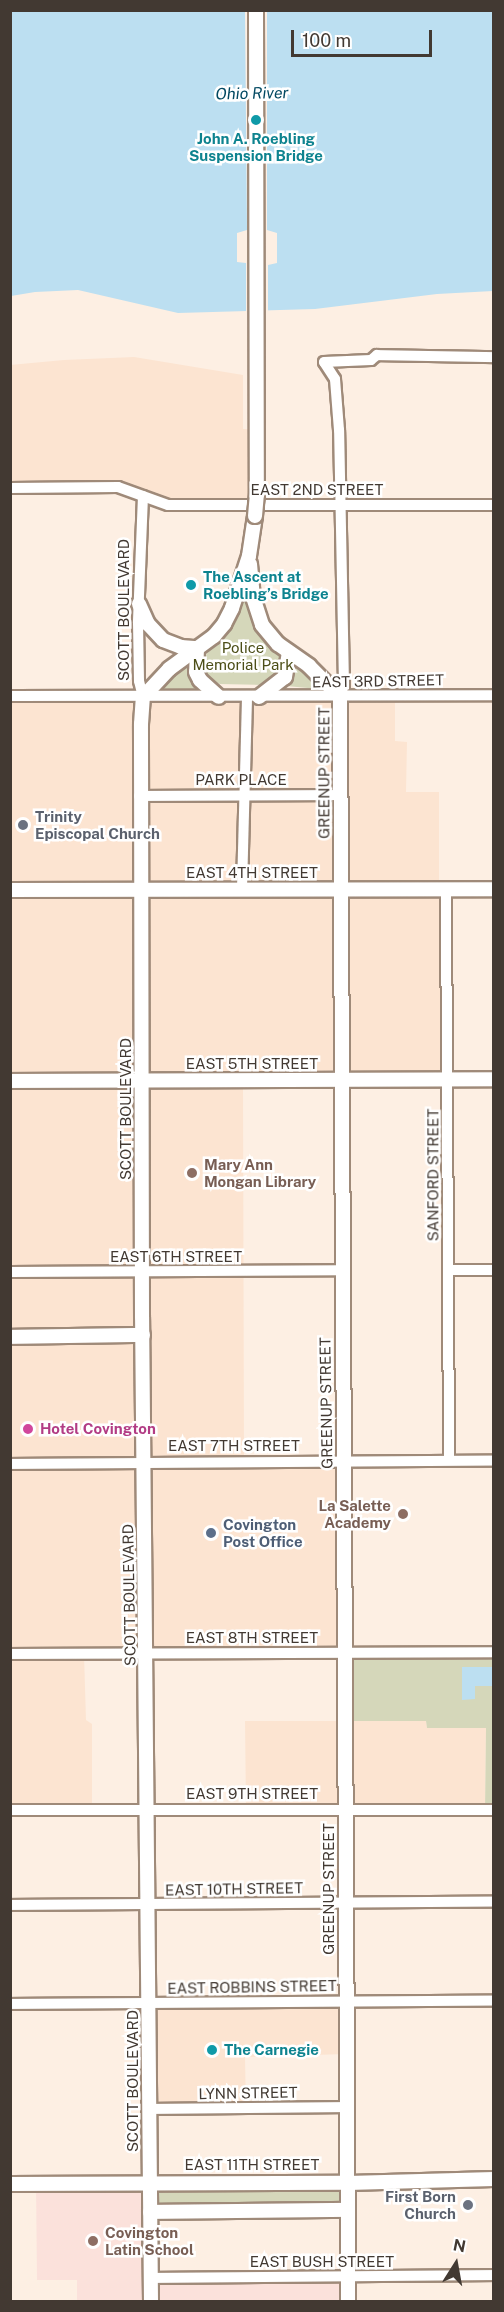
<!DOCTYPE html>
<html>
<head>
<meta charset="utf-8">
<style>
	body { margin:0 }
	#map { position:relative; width:504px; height:2312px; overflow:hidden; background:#fdefe3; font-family:"Public Sans",sans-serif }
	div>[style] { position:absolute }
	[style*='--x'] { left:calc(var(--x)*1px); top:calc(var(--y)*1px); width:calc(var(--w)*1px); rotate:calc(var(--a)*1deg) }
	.built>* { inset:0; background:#fce4d1 }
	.education>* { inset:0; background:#fbe1db }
	.green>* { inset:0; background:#d5d7ba; transform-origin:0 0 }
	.water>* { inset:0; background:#bcdff1 }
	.pier>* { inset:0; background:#fdefe3 }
	.roads { filter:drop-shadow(2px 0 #9f8a79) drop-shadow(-2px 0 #9f8a79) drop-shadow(0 2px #9f8a79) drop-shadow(0 -2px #9f8a79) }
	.minor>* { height:10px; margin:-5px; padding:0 5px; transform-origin:5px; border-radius:5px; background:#fff }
	.major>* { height:14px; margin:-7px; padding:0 7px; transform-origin:7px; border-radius:7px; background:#fff }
	.bridges { filter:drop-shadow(2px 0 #9f8a79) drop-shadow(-2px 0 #9f8a79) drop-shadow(0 2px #9f8a79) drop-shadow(0 -2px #9f8a79) }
	.major-bridge>* { height:14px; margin:-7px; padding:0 7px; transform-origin:7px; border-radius:7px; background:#fff }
	.dots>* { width:16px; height:16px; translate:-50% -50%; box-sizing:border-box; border:3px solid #fff; border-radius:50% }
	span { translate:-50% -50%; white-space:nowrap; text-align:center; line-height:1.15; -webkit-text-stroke:5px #fff; paint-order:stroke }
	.culture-label { font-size:15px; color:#0d838f; font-weight:700 }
	.left { translate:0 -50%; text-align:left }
	.street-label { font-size:15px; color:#423932 }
	.park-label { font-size:15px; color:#4c4e18 }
	.worship-label { font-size:15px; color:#5b616d; font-weight:700 }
	.right { translate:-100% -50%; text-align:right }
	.education-label { font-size:15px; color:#785e54; font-weight:700 }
	.hotel-label { font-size:15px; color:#b23c85; font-weight:700 }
	.service-label { font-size:15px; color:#4e5e75; font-weight:700 }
	.water-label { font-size:16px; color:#034962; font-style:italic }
	.frame { position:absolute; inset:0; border:12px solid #423932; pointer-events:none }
	.north { position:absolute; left:426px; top:2234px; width:60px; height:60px; -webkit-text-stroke:4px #fff; paint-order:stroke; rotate:11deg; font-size:16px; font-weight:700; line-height:24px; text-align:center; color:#423932 }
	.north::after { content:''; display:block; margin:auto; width:21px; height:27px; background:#423932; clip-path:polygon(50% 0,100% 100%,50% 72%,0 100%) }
	.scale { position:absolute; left:291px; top:30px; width:141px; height:27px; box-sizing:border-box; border:3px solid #423932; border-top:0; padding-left:8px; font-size:18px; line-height:21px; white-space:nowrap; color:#423932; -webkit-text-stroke:4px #fff; paint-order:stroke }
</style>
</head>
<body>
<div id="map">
	<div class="built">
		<div style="clip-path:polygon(134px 357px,243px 375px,243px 429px,258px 430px,259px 505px,168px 505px,118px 487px,11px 488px,10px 365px,64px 360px)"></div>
		<div style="clip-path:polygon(11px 696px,395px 696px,395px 741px,407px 742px,406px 792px,439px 792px,439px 881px,446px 889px,447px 1079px,243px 1081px,244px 1461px,343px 1461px,344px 1652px,84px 1654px,86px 1720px,92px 1724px,92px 1809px,11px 1810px)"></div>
		<div style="clip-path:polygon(245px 1721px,426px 1721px,427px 1728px,486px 1728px,485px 1810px,246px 1808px)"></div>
		<div style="clip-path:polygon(346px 2001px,346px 2054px,245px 2057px,246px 2108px,150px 2109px,149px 2003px)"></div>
	</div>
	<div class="education">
		<div style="clip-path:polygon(149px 2181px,151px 2278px,348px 2277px,348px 2301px,77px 2301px,77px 2280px,37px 2280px,36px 2183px)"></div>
	</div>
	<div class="green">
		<div style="clip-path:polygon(245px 587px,250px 615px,257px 628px,281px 656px,280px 674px,264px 685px,220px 684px,209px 680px,202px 673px,203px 658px,222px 637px)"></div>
		<div style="clip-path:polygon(293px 662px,319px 684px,319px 689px,286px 686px)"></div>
		<div style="clip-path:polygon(188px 663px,201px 689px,161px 689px,168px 678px)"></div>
		<div style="clip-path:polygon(344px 1652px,493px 1652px,493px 1810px,485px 1810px,486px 1728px,427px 1728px,426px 1721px,344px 1721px)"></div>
		<div style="left:149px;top:2181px;width:199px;height:31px;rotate:1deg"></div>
	</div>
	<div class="water">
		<div style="clip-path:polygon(11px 11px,493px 11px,493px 291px,437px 294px,315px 309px,178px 313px,78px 290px,35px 292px,11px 296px)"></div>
		<div style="clip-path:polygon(462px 1667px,493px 1667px,493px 1686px,475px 1686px,475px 1699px,462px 1700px)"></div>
	</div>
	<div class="pier">
		<div style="clip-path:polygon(245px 11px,267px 11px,267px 230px,277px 233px,277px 263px,268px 265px,268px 314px,246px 314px,246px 263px,237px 262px,237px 233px,247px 230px)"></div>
	</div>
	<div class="roads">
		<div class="minor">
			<div style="--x:10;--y:488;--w:108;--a:-0.5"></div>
			<div style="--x:118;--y:487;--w:53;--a:19.8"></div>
			<div style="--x:168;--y:505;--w:326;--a:0"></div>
			<div style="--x:143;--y:496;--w:127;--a:92.3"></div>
			<div style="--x:138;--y:623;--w:58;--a:89"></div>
			<div style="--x:139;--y:681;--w:16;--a:76"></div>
			<div style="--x:10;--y:696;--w:484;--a:-0.1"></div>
			<div style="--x:340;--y:697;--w:13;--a:-72"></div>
			<div style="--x:344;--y:685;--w:255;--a:-91.1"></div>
			<div style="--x:339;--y:430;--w:51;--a:-94.5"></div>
			<div style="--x:335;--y:379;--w:20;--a:-123"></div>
			<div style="--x:324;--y:362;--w:47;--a:-2.4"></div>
			<div style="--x:371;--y:360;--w:8;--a:-40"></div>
			<div style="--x:377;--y:355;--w:117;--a:1"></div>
			<div style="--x:139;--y:796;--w:203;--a:-0.3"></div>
			<div style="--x:242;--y:889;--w:192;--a:-88.5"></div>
			<div style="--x:446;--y:889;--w:571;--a:89.7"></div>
			<div style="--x:448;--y:1270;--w:46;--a:0"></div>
			<div style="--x:10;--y:1272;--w:331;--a:-0.3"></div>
			<div style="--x:10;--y:1464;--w:484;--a:-0.4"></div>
			<div style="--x:10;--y:1654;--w:484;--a:-0.2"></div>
			<div style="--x:10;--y:1810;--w:484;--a:0"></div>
			<div style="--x:10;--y:1905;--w:484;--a:-0.4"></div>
			<div style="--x:10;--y:2004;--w:484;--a:-0.4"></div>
			<div style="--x:150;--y:2109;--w:197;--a:-0.6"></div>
			<div style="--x:151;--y:2278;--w:343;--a:-0.5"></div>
		</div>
		<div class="major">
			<div style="--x:256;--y:10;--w:484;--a:89.9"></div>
			<div style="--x:250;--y:564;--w:33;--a:85"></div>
			<div style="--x:253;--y:597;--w:29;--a:72"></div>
			<div style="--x:262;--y:625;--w:25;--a:50"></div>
			<div style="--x:278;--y:644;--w:38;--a:35"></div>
			<div style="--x:309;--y:666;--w:44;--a:45"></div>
			<div style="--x:340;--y:697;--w:1605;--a:89.71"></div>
			<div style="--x:139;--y:604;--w:22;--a:66"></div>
			<div style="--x:148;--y:624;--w:22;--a:47"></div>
			<div style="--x:163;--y:640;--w:19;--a:21"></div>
			<div style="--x:181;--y:647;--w:16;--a:4"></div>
			<div style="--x:197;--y:648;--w:24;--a:92"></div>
			<div style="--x:196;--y:672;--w:9;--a:63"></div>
			<div style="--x:200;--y:680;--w:25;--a:42"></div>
			<div style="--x:259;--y:697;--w:33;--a:-38"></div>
			<div style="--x:285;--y:677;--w:24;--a:-81"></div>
			<div style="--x:10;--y:890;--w:484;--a:-0.1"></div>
			<div style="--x:10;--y:1081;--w:484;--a:-0.2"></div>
			<div style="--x:10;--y:1337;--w:133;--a:-0.9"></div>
			<div style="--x:10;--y:2184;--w:338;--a:-0.2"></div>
			<div style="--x:348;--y:2183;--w:146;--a:-1.6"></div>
			<div style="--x:150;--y:2212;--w:198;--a:-0.6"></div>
			<div style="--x:151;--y:2302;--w:985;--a:-90.52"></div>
			<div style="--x:142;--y:1317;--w:593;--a:-90.1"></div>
			<div style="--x:141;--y:724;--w:27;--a:-86"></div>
			<div style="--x:143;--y:697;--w:38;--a:-47"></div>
			<div style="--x:169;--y:669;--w:56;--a:-36.3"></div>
			<div style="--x:214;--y:636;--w:16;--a:-50"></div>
			<div style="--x:224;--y:624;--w:18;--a:-63"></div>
			<div style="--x:232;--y:608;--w:55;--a:-71.9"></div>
			<div style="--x:249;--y:556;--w:40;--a:-81.5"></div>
		</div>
	</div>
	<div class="bridges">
		<div class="major-bridge">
			<div style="--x:255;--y:516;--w:22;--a:-85"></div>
		</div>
	</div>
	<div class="dots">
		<div style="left:256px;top:120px;background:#0f9aa8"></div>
		<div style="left:191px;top:585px;background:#0f9aa8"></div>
		<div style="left:23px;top:825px;background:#6b7280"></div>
		<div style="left:192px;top:1173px;background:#8d6e63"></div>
		<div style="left:28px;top:1429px;background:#d1479c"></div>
		<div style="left:403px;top:1514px;background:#8d6e63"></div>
		<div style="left:211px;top:1533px;background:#5c6f8a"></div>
		<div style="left:212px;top:2050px;background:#0f9aa8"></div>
		<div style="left:468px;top:2205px;background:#6b7280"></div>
		<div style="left:93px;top:2241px;background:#8d6e63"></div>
	</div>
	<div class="culture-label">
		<span style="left:256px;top:147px">John A. Roebling<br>Suspension Bridge</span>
		<span class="left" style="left:203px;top:585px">The Ascent at<br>Roebling’s Bridge</span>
		<span class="left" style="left:224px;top:2050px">The Carnegie</span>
	</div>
	<div class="street-label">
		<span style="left:317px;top:490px">EAST 2ND STREET</span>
		<span style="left:124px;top:610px;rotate:-90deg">SCOTT BOULEVARD</span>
		<span style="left:378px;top:681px;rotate:-1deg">EAST 3RD STREET</span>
		<span style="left:324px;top:773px;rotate:-90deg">GREENUP STREET</span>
		<span style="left:241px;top:780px">PARK PLACE</span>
		<span style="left:252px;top:873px">EAST 4TH STREET</span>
		<span style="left:252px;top:1064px">EAST 5TH STREET</span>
		<span style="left:126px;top:1109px;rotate:-90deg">SCOTT BOULEVARD</span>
		<span style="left:433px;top:1175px;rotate:-90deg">SANFORD STREET</span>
		<span style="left:176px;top:1257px">EAST 6TH STREET</span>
		<span style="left:326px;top:1403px;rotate:-91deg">GREENUP STREET</span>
		<span style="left:234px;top:1446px">EAST 7TH STREET</span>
		<span style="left:129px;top:1595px;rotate:-91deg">SCOTT BOULEVARD</span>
		<span style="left:252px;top:1638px">EAST 8TH STREET</span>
		<span style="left:252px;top:1794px">EAST 9TH STREET</span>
		<span style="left:234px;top:1889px;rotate:-1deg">EAST 10TH STREET</span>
		<span style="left:329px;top:1889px;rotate:-90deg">GREENUP STREET</span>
		<span style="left:252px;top:1987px;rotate:-1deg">EAST ROBBINS STREET</span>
		<span style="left:133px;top:2081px;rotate:-90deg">SCOTT BOULEVARD</span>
		<span style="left:248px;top:2093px;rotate:-1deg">LYNN STREET</span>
		<span style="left:252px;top:2165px">EAST 11TH STREET</span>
		<span style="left:322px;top:2262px">EAST BUSH STREET</span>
	</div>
	<div class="park-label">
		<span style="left:243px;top:656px">Police<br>Memorial Park</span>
	</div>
	<div class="worship-label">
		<span class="left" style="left:35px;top:825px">Trinity<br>Episcopal Church</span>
		<span class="right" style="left:456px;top:2205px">First Born<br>Church</span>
	</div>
	<div class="education-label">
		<span class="left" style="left:204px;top:1173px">Mary Ann<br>Mongan Library</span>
		<span class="right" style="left:391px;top:1514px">La Salette<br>Academy</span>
		<span class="left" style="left:105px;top:2241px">Covington<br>Latin School</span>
	</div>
	<div class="hotel-label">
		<span class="left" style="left:40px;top:1429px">Hotel Covington</span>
	</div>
	<div class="service-label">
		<span class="left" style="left:223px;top:1533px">Covington<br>Post Office</span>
	</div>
	<div class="water-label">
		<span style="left:252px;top:94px;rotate:-1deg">Ohio River</span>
	</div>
	<div class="frame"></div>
	<div class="north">N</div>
	<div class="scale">100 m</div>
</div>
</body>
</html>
